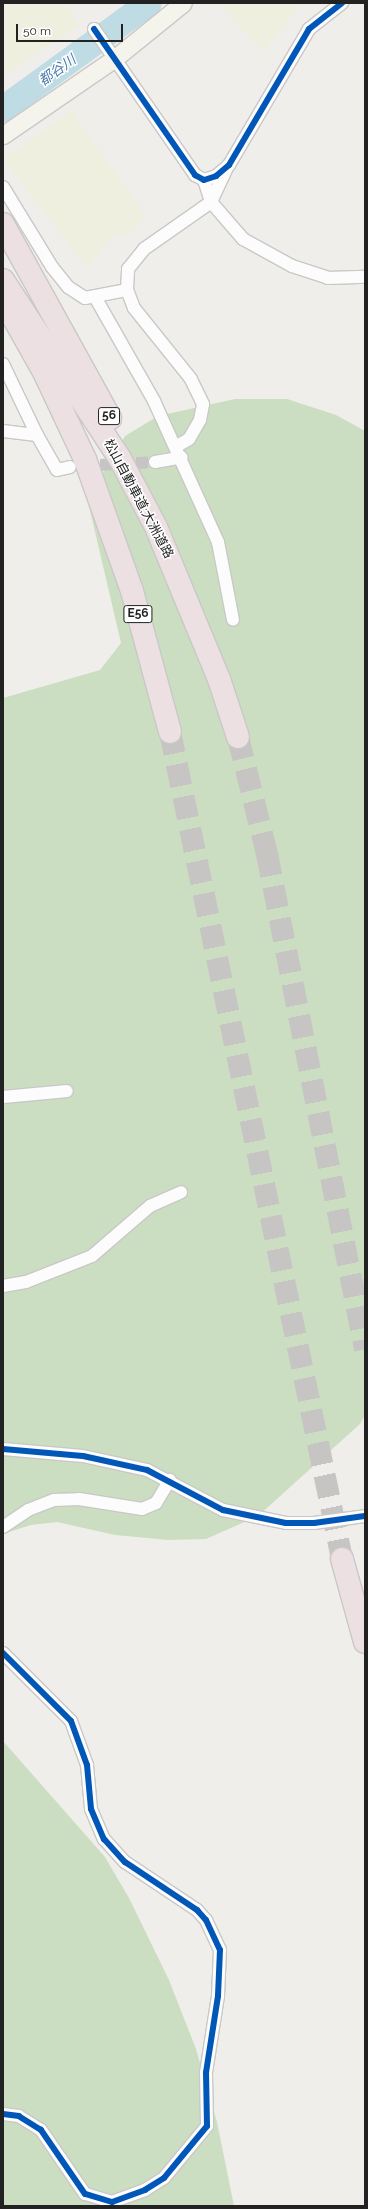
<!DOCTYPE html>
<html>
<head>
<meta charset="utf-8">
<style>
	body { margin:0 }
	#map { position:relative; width:368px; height:2209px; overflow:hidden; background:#f0eeeb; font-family:Raleway,"Noto Sans JP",sans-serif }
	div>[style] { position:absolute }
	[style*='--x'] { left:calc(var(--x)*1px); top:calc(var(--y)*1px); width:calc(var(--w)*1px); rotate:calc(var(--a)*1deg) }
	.farmland>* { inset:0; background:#efefdf }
	.forest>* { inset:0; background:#cbdec1 }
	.river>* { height:26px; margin:-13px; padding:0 13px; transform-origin:13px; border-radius:13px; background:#bfdbe3 }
	.street-tunnel>* { height:12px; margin-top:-6px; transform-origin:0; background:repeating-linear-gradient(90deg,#c7c5c3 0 12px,transparent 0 18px) }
	.highway-tunnel>* { height:22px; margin-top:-11px; transform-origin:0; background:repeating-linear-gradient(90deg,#c7c5c3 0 22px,transparent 0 33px) }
	.roads { filter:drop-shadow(1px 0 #c9c8c7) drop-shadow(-1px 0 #c9c8c7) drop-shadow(0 1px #c9c8c7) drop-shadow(0 -1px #c9c8c7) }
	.street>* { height:12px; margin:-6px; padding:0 6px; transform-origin:6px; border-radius:6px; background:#fdfcfc }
	.secondary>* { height:17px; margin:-8.5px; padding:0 8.5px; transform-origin:8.5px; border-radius:8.5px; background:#f4f4ed }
	.highway>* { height:22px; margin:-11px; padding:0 11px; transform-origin:11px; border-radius:11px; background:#ece0e2 }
	.cycleway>* { height:6px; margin:-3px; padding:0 3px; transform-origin:3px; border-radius:3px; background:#0057b8 }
	span { translate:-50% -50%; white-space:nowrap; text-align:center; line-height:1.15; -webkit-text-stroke:3px #fff; paint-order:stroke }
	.shield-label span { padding:1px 3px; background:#fff; border:1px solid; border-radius:3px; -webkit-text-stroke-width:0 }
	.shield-label { font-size:12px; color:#222; font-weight:700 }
	.street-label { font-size:13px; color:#222 }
	.water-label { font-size:14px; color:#4a7aab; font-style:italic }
	.frame { position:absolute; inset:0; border:4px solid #222; pointer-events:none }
	.scale { position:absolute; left:16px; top:24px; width:107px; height:18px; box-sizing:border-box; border:2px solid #222; border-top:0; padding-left:5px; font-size:12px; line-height:14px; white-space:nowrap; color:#222; -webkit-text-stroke:3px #fff; paint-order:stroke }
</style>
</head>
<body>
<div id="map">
	<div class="farmland">
		<div style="clip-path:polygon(3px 3px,65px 3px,80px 25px,3px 76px)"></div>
		<div style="clip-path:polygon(218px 3px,302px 3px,263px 52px)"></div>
		<div style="clip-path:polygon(72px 111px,146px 216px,127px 235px,113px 234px,87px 268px,3px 159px)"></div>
	</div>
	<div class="forest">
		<div style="clip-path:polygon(235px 399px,287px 399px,336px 415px,365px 431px,365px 1415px,360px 1424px,258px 1516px,206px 1539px,168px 1540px,115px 1535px,57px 1522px,31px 1525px,3px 1534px,3px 698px,100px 670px,121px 643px,89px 506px,101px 476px,125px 436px,158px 416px)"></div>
		<div style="clip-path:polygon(3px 1741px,105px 1857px,129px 1898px,169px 1980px,196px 2049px,217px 2122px,234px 2206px,3px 2206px)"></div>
	</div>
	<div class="river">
		<div style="--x:3;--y:109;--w:180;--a:-36"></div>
	</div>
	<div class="street-tunnel">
		<div style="--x:82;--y:466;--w:73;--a:-3.1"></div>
	</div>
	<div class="highway-tunnel">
		<div style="--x:170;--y:732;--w:845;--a:78.25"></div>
		<div style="--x:238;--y:737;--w:121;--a:76.1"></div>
		<div style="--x:267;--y:854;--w:505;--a:78.8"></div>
	</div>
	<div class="roads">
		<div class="street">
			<div style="--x:94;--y:29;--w:178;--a:55.3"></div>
			<div style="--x:195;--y:175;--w:10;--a:29"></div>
			<div style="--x:204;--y:180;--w:13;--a:-18"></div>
			<div style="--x:216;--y:176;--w:17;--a:-40"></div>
			<div style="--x:229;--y:165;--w:158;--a:-59.5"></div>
			<div style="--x:309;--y:29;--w:42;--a:-38.2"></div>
			<div style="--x:204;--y:180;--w:23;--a:72"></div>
			<div style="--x:211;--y:202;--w:49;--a:49.1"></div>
			<div style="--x:243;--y:239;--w:56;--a:28.9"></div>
			<div style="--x:292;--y:266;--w:38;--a:18"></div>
			<div style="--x:328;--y:278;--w:37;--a:-2"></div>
			<div style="--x:3;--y:187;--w:94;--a:58.5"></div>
			<div style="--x:52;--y:267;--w:26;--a:51"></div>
			<div style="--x:68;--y:287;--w:20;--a:33"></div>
			<div style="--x:85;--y:298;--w:43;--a:-10.8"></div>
			<div style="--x:95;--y:297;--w:120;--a:60.4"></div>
			<div style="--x:154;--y:401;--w:155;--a:65.6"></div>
			<div style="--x:218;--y:542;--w:79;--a:79.1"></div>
			<div style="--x:3;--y:364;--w:79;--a:64.4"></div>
			<div style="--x:3;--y:431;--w:34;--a:7"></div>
			<div style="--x:37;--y:435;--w:40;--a:60.3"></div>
			<div style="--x:57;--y:470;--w:13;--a:-13"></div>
			<div style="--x:177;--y:446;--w:14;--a:-30"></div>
			<div style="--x:189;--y:439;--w:22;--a:-60"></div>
			<div style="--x:200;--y:420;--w:16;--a:-79"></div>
			<div style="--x:203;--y:404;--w:28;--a:-116"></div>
			<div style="--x:191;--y:379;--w:91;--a:-128.8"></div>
			<div style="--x:134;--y:308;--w:19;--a:-111"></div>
			<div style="--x:127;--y:290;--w:21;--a:-87"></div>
			<div style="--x:128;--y:269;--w:26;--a:-51"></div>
			<div style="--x:144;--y:249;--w:82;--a:-35"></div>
			<div style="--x:211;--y:202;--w:40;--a:-65"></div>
			<div style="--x:155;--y:462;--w:27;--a:-10"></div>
			<div style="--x:3;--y:1097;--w:64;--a:-5.4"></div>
			<div style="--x:3;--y:1286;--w:23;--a:-10"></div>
			<div style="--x:26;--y:1282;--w:71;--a:-21.5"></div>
			<div style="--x:92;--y:1256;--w:77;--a:-40.8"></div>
			<div style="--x:150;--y:1206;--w:34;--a:-24"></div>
			<div style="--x:3;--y:1449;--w:80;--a:5"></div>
			<div style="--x:83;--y:1456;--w:66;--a:12.3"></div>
			<div style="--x:147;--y:1470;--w:86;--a:27.8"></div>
			<div style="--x:223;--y:1510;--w:64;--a:11.7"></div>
			<div style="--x:286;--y:1523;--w:28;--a:0"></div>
			<div style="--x:314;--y:1523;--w:51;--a:-7.8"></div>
			<div style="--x:3;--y:1527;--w:30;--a:-34"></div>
			<div style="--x:28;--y:1510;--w:28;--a:-21"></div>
			<div style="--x:54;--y:1500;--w:25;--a:-2"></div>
			<div style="--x:79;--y:1499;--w:64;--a:9"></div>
			<div style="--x:142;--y:1509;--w:15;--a:-23"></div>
			<div style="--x:156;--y:1503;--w:27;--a:-59"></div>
			<div style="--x:3;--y:1653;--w:96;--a:45"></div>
			<div style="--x:71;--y:1721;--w:47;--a:70"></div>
			<div style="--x:87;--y:1765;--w:44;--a:84.8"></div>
			<div style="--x:91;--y:1809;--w:33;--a:67"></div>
			<div style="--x:104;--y:1839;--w:31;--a:48"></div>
			<div style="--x:125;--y:1862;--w:87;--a:33.7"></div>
			<div style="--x:197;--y:1910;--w:13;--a:48"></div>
			<div style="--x:206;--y:1920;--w:33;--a:65"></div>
			<div style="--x:220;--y:1950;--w:46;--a:92.5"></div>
			<div style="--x:218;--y:1996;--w:78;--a:98.9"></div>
			<div style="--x:206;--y:2073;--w:53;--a:88.9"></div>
			<div style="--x:207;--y:2126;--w:67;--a:129.6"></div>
			<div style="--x:164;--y:2178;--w:22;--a:148"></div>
			<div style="--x:145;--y:2190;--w:35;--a:160"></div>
			<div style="--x:112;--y:2202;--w:28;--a:-163"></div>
			<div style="--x:85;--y:2194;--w:78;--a:-124.5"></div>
			<div style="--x:41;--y:2130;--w:26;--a:-148"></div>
			<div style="--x:19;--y:2116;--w:16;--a:-173"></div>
		</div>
		<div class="secondary">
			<div style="--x:3;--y:135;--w:136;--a:-34.5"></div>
			<div style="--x:115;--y:58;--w:87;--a:-39"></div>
		</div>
		<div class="highway">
			<div style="--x:3;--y:224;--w:222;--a:61.1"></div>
			<div style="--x:3;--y:280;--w:212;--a:56.8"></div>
			<div style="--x:119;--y:457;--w:79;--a:62.1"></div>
			<div style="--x:156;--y:527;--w:165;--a:67.5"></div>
			<div style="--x:219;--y:679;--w:61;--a:71.9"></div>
			<div style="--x:4;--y:301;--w:81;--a:60.6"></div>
			<div style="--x:44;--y:372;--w:96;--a:64.8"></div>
			<div style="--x:85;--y:459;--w:140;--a:70.4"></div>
			<div style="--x:132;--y:591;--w:146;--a:74.9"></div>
			<div style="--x:342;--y:1559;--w:86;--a:74.5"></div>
		</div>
	</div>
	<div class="cycleway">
		<div style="--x:94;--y:29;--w:178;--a:55.3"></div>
		<div style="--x:195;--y:175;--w:10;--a:29"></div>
		<div style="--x:204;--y:180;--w:13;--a:-18"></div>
		<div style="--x:216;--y:176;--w:17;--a:-40"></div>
		<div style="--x:229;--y:165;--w:158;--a:-59.5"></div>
		<div style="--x:309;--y:29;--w:42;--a:-38.2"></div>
		<div style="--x:3;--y:1449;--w:80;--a:5"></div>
		<div style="--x:83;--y:1456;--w:66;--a:12.3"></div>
		<div style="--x:147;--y:1470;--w:86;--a:27.8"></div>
		<div style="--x:223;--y:1510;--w:64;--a:11.7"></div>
		<div style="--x:286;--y:1523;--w:28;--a:0"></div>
		<div style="--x:314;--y:1523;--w:51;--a:-7.8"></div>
		<div style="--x:3;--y:1653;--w:96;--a:45"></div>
		<div style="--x:71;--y:1721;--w:47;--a:70"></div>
		<div style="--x:87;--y:1765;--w:44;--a:84.8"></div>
		<div style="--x:91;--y:1809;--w:33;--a:67"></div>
		<div style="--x:104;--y:1839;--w:31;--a:48"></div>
		<div style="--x:125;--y:1862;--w:87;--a:33.7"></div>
		<div style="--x:197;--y:1910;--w:13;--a:48"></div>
		<div style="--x:206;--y:1920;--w:33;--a:65"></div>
		<div style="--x:220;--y:1950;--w:46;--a:92.5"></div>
		<div style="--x:218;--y:1996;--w:78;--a:98.9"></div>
		<div style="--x:206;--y:2073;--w:53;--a:88.9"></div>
		<div style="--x:207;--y:2126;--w:67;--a:129.6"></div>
		<div style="--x:164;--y:2178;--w:22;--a:148"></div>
		<div style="--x:145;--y:2190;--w:35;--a:160"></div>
		<div style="--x:112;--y:2202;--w:28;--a:-163"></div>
		<div style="--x:85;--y:2194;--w:78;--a:-124.5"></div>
		<div style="--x:41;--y:2130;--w:26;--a:-148"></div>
		<div style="--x:19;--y:2116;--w:16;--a:-173"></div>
	</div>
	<div class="shield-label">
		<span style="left:109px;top:416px">56</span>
		<span style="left:138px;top:614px">E56</span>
	</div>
	<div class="street-label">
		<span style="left:138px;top:499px;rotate:62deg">松山自動車道;大洲道路</span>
	</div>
	<div class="water-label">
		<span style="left:57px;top:70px;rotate:-36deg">都谷川</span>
	</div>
	<div class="frame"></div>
	<div class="scale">50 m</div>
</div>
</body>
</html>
